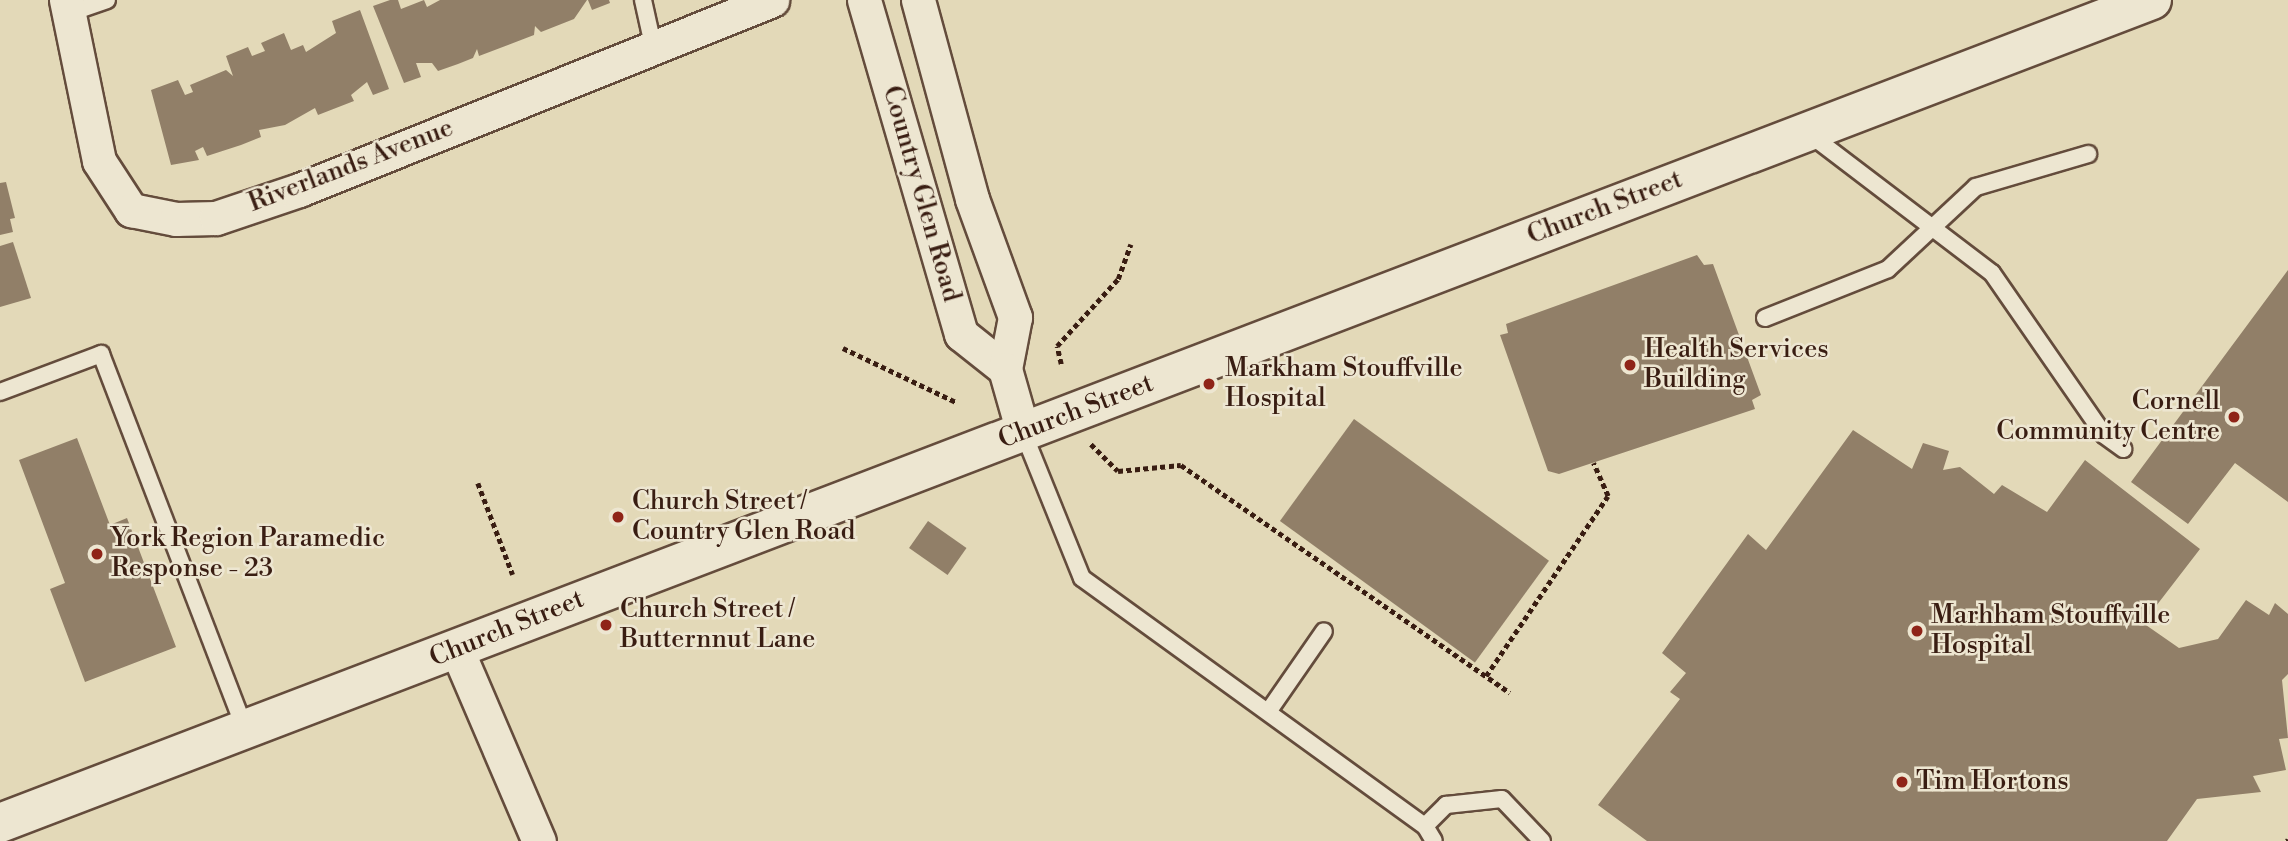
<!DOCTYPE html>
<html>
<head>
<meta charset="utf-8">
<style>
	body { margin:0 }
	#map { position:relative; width:2288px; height:841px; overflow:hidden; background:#e3d9b8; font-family:"Libre Bodoni",serif }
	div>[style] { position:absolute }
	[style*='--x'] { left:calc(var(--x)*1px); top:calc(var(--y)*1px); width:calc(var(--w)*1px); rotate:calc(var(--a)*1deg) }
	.building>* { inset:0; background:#917f68; transform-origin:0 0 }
	.path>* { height:4.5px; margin-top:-2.25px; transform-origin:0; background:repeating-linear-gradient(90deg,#391d12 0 5px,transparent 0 8.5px) }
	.roads { filter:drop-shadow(2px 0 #644c3c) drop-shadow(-2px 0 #644c3c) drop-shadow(0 2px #644c3c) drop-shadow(0 -2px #644c3c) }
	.service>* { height:16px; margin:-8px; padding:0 8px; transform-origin:8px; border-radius:8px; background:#ede6d1 }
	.minor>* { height:33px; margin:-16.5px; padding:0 16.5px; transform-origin:16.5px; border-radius:16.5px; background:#ede6d1 }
	.tertiary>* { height:38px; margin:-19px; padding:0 19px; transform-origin:19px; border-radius:19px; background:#ede6d1 }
	.dots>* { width:19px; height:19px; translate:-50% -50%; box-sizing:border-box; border:4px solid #ede6d1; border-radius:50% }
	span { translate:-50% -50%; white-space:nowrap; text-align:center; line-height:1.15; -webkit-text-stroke:5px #ede6d1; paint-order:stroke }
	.street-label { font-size:26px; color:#391d12 }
	.poi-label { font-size:26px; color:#391d12 }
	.left { translate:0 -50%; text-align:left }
	.right { translate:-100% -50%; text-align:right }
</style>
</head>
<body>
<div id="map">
	<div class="building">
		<div style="clip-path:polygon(390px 0,398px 0,401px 9px,424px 0,427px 7px,440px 0,587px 0,574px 19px,541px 32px,535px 26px,534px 35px,479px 56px,477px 49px,473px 58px,458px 64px,438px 71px,432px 63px,416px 63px,421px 77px,404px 83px,373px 6px)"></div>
		<div style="clip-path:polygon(588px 0,609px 0,610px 3px,592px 10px)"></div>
		<div style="clip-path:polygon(360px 10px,389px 89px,373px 95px,367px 82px,351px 95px,354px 101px,318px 115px,315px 108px,285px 125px,259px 130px,261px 137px,241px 145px,207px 156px,203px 147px,195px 151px,199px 160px,171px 165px,151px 90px,178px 80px,185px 95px,193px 92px,190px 85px,226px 70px,233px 76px,226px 56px,248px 47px,252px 56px,265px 51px,261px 43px,284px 33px,291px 50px,303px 45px,306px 52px,336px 33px,332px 21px)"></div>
		<div style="clip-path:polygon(6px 182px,15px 218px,10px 219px,13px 232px,0 235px,0 183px)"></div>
		<div style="clip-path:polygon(13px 242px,31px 298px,0 307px,0 246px)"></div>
		<div style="clip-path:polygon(1697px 255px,1704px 265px,1713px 264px,1761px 395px,1752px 400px,1755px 409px,1559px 474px,1548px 471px,1500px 335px,1508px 333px,1506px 324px)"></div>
		<div style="clip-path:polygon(2288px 270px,2288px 502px,2235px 463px,2188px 524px,2131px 482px)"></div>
		<div style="left:1354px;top:419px;width:241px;height:126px;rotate:36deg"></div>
		<div style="clip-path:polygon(1853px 430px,1912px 469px,1923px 443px,1949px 451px,1943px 470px,1960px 467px,1994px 494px,2002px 485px,2047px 512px,2085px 460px,2200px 549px,2143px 623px,2179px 648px,2218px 639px,2246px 600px,2269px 615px,2275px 603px,2288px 614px,2288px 674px,2282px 680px,2288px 738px,2279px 739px,2286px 770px,2253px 776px,2261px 792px,2197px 799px,2167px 841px,1647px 841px,1598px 805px,1680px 699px,1670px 692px,1686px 673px,1662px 653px,1748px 534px,1766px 550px)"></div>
		<div style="clip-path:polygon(77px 438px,110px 525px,127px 518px,176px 647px,85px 682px,50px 589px,65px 583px,19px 460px)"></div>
		<div style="left:928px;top:521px;width:47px;height:33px;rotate:35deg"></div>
	</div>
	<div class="path">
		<div style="--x:843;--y:348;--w:127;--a:25.6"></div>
		<div style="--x:1061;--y:364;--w:18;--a:-103"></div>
		<div style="--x:1057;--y:346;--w:91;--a:-47.7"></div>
		<div style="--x:1118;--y:279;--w:37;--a:-70"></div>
		<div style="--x:1091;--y:444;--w:38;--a:45"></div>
		<div style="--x:1118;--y:471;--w:63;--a:-5.4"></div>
		<div style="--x:1181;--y:465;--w:400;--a:34.7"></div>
		<div style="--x:478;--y:483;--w:98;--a:69.2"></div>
		<div style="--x:1486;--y:676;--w:217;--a:-55.9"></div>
		<div style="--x:1608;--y:496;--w:36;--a:-114"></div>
		<div style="--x:2287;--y:841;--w:2;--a:-63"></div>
	</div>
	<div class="roads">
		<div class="service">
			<div style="--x:643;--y:0;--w:46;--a:77.5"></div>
			<div style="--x:70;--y:13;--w:39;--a:-19"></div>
			<div style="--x:1808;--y:133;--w:231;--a:37.3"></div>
			<div style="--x:1992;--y:273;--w:197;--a:55.3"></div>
			<div style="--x:2104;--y:435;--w:24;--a:36"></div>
			<div style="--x:1765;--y:318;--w:132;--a:-21.7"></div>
			<div style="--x:1888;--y:269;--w:120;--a:-43"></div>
			<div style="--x:1976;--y:187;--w:117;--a:-16.4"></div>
			<div style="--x:0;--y:392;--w:108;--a:-20.6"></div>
			<div style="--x:101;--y:354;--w:404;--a:69"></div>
			<div style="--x:1023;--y:432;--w:157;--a:68"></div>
			<div style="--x:1082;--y:578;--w:423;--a:35.9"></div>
			<div style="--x:1425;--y:826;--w:17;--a:59"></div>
			<div style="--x:1268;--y:712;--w:98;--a:-55.3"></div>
			<div style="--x:1425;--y:826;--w:30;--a:-45"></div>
			<div style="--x:1446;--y:805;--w:56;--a:-6.1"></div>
			<div style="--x:1502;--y:799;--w:58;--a:46.4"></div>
		</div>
		<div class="minor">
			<div style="--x:66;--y:0;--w:164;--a:78.4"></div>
			<div style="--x:99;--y:161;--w:59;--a:56.9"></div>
			<div style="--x:131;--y:210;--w:46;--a:11.3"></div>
			<div style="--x:176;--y:219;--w:40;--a:-1.4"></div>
			<div style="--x:216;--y:218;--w:88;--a:-18.6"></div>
			<div style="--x:299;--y:190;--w:510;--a:-21.88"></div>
			<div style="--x:864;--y:0;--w:348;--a:73.8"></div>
			<div style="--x:961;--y:334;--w:56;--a:38.5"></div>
			<div style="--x:918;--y:0;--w:206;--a:74.8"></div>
			<div style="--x:972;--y:199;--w:126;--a:70"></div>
			<div style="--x:1015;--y:317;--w:53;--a:100.9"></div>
			<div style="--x:1005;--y:369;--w:66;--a:74.1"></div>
			<div style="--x:457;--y:650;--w:208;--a:66.8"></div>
		</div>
		<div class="tertiary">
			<div style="--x:0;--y:823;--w:2304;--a:-20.93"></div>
		</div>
	</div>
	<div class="dots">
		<div style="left:1630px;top:365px;background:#8f2418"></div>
		<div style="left:1209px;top:384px;background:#8f2418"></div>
		<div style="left:2234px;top:417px;background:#8f2418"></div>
		<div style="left:618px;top:517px;background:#8f2418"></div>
		<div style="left:97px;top:554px;background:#8f2418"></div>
		<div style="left:606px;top:625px;background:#8f2418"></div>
		<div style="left:1917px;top:631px;background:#8f2418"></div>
		<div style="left:1902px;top:782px;background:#8f2418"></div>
	</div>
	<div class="street-label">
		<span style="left:351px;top:166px;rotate:-21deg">Riverlands Avenue</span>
		<span style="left:921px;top:194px;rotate:74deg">Country Glen Road</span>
		<span style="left:1605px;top:208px;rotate:-21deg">Church Street</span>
		<span style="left:1076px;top:412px;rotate:-21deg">Church Street</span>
		<span style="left:507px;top:629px;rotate:-22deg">Church Street</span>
	</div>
	<div class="poi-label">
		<span class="left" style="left:1644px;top:365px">Health Services<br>Building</span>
		<span class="left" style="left:1225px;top:384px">Markham Stouffville<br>Hospital</span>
		<span class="right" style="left:2220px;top:417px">Cornell<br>Community Centre</span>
		<span class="left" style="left:632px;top:517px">Church Street /<br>Country Glen Road</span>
		<span class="left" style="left:111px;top:554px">York Region Paramedic<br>Response - 23</span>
		<span class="left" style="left:620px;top:625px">Church Street /<br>Butternnut Lane</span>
		<span class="left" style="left:1931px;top:631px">Marhham Stouffville<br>Hospital</span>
		<span class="left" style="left:1916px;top:782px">Tim Hortons</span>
	</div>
</div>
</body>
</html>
